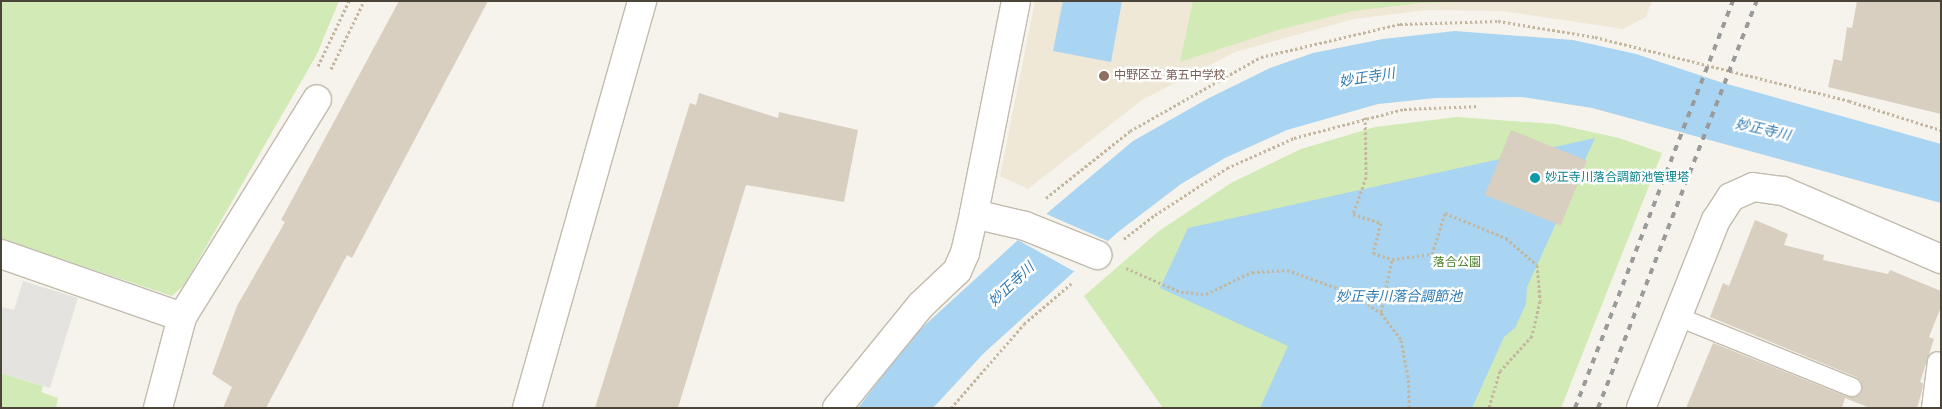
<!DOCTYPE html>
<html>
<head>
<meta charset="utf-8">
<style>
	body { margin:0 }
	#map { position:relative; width:1942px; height:409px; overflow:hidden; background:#f6f3ec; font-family:"DejaVu Sans","Noto Sans JP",sans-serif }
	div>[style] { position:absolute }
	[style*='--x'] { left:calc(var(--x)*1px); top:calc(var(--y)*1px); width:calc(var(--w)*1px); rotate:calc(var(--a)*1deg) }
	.education>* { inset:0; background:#efe8d6 }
	.green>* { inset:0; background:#d2eab5 }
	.parking>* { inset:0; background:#e5e3e0 }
	.water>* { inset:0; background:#a9d4f2 }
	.pier>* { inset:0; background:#f6f3ec }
	.building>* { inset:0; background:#d8cfc1; transform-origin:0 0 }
	.path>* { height:3px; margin-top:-1.5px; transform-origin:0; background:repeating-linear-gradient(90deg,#c4b79f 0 2.5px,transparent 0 5px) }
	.roads { filter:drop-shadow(1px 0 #c2bbae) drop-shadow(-1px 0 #c2bbae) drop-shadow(0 1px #c2bbae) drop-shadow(0 -1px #c2bbae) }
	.service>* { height:18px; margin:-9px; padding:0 9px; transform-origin:9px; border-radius:9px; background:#fff }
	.minor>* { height:28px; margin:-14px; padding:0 14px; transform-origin:14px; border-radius:14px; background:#fff }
	.tertiary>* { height:28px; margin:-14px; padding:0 14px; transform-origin:14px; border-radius:14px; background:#fff }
	.rail>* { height:4px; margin-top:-2px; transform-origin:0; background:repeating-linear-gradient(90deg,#9a9a9a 0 6px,transparent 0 12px) }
	.dots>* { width:14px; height:14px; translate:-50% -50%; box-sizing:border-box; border:2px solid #fff; border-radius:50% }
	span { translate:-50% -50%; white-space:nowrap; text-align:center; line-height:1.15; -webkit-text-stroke:4.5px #fff; paint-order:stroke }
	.education-label { font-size:12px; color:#785e54 }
	.left { translate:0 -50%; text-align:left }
	.culture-label { font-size:12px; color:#0d838f }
	.park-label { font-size:12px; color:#4a7f2a }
	.water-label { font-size:14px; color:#2e7ab2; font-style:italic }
	.frame { position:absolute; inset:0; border:2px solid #4b4439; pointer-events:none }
</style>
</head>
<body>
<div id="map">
	<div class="education">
		<div style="clip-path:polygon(1035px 1px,1652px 1px,1646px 17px,1623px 29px,1502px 11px,1426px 10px,1354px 19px,1235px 52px,1142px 100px,1028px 189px,1000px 176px)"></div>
	</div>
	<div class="green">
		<div style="clip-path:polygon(1px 1px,339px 1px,317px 54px,184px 285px,172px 296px,1px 239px)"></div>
		<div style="clip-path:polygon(1193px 1px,1491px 1px,1422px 3px,1353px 11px,1278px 30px,1180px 62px)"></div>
		<div style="clip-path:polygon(1457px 117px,1555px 124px,1619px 138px,1662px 153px,1561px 408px,1163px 408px,1084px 296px,1159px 231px,1231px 183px,1301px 149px,1375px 127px)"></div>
		<div style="clip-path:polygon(1px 373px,43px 386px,41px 392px,58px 398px,56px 408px,1px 408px)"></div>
	</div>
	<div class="parking">
		<div style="clip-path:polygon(23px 281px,78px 298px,50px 388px,1px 373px,1px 307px,14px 310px)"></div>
	</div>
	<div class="water">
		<div style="clip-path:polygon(1063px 1px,1122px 1px,1111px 62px,1053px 51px)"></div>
		<div style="clip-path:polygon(1455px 31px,1573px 40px,1636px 54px,1720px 82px,1941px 144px,1941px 203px,1592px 108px,1522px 97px,1436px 98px,1378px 104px,1287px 130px,1225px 158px,1181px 184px,1118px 232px,984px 353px,933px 408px,858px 408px,914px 335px,1052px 209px,1133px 141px,1207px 99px,1270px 68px,1313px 53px,1383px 39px)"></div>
		<div style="clip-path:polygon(1595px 138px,1527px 287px,1526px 304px,1515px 328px,1504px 337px,1472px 408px,1260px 408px,1288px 346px,1160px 288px,1188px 228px)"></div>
	</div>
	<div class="pier">
		<div style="clip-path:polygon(1044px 213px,1110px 242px,1077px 273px,1016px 239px)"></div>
	</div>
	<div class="building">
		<div style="clip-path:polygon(399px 1px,488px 1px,352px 258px,347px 255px,266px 408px,223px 408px,232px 387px,212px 374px,237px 306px,285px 222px,281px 220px)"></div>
		<div style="clip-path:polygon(1857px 1px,1941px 1px,1941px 114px,1828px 87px,1834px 59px,1842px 61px,1847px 27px,1852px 28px)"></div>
		<div style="clip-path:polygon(699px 93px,778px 118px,779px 112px,858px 130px,844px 202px,746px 185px,678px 408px,595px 408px,690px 103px,696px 105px)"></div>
		<div style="left:1511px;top:130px;width:82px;height:70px;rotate:22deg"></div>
		<div style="clip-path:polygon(1755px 220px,1788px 234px,1784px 245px,1824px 255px,1823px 260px,1888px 274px,1890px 270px,1941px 291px,1941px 307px,1929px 337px,1934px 339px,1920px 382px,1923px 383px,1922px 391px,1917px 408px,1870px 408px,1845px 398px,1842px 408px,1686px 408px,1713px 343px,1848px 397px,1858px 396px,1862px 390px,1861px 381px,1856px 377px,1710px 317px,1723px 283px,1729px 286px)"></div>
	</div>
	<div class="path">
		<div style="--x:318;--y:66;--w:72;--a:-64.5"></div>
		<div style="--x:331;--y:69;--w:76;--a:-64.1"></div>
		<div style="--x:1365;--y:117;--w:60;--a:89"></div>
		<div style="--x:1366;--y:177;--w:39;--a:109"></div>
		<div style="--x:1353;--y:214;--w:29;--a:18"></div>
		<div style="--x:1381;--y:223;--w:31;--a:105"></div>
		<div style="--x:1373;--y:253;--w:20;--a:18"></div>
		<div style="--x:1046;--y:198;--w:107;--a:-38.6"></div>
		<div style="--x:1130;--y:131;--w:150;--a:-29.5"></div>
		<div style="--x:1261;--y:57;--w:143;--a:-13.4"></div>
		<div style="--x:1400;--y:24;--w:98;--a:-1.8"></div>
		<div style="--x:1498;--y:21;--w:98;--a:9.4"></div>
		<div style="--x:1595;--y:37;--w:262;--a:14.1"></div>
		<div style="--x:1849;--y:101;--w:96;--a:17.5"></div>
		<div style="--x:1124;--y:239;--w:39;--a:-38"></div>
		<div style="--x:1155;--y:215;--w:86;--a:-33.1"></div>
		<div style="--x:1227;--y:168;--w:73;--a:-24.1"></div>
		<div style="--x:1294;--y:138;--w:114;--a:-14.8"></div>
		<div style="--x:1404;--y:109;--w:75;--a:-2.3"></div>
		<div style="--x:1126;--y:268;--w:60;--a:23.6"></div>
		<div style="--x:1181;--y:292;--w:25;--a:5"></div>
		<div style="--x:1206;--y:294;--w:51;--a:-25.6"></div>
		<div style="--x:1252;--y:272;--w:35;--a:-3"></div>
		<div style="--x:1287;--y:270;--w:68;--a:19.8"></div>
		<div style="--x:1351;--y:293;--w:36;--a:34"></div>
		<div style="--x:1381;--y:313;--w:34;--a:53"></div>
		<div style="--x:1401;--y:340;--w:36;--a:79"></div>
		<div style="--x:1408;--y:375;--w:33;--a:88"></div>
		<div style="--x:1381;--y:312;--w:54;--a:-78.3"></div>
		<div style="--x:1392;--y:259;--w:40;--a:-7.1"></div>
		<div style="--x:1432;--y:254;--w:43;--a:-72.4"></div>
		<div style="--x:1445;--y:213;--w:66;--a:22.3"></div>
		<div style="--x:1506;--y:238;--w:41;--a:41.1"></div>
		<div style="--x:1537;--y:265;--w:36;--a:85"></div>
		<div style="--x:1540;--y:301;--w:36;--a:103"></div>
		<div style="--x:1532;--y:336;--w:47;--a:132.4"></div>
		<div style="--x:1500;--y:371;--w:39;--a:107"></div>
		<div style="--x:951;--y:408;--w:111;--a:-49"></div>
		<div style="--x:1024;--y:324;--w:65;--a:-40.6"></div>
		<div style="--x:1473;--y:408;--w:5;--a:0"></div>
	</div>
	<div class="roads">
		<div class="service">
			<div style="--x:1676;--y:316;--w:190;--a:22"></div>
			<div style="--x:1931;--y:408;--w:47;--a:-82.7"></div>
		</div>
		<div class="minor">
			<div style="--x:1016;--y:1;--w:217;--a:101.2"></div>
			<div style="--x:974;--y:214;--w:52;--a:13.2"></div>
			<div style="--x:1025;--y:226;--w:78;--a:21.9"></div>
			<div style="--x:1;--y:254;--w:192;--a:19.2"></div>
			<div style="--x:158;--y:408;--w:94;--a:-75.2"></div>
			<div style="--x:182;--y:317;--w:256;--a:-58.2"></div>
			<div style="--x:527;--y:408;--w:423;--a:-74.2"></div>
			<div style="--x:837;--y:408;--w:133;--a:-50.8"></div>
			<div style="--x:921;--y:305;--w:50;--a:-43.4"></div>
			<div style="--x:957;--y:271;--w:20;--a:-66"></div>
			<div style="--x:965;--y:253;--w:40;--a:-77"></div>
		</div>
		<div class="tertiary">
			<div style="--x:1641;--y:408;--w:202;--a:-68.3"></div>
			<div style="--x:1716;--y:220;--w:27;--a:-57"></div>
			<div style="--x:1731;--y:197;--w:24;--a:-24"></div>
			<div style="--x:1753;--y:187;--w:30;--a:8"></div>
			<div style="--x:1783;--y:191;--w:172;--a:23.3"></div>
		</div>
	</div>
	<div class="rail">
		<div style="--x:1575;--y:408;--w:437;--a:-68.8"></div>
		<div style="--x:1598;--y:408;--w:437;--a:-68.7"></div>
	</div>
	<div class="dots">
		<div style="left:1104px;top:76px;background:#8d6e63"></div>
		<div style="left:1535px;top:178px;background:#0f9aa8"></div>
	</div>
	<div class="education-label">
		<span class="left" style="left:1114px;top:76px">中野区立 第五中学校</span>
	</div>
	<div class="culture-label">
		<span class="left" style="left:1545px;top:178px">妙正寺川落合調節池管理塔</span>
	</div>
	<div class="park-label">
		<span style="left:1457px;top:263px">落合公園</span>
	</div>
	<div class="water-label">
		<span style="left:1367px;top:77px;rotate:-9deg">妙正寺川</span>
		<span style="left:1763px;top:129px;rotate:13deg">妙正寺川</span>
		<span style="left:1011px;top:284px;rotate:-43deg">妙正寺川</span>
		<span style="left:1399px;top:296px">妙正寺川落合調節池</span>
	</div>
	<div class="frame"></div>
</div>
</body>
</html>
